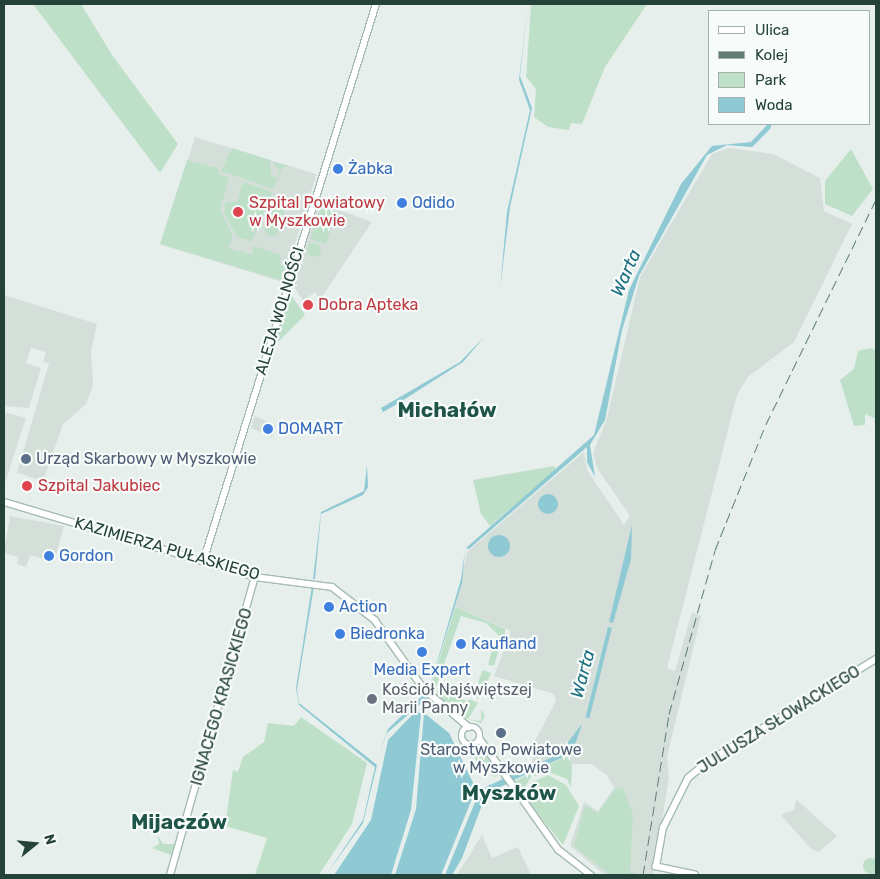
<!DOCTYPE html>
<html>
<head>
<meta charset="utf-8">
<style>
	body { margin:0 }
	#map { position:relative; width:880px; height:879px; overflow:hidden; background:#e6efeb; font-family:Rubik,sans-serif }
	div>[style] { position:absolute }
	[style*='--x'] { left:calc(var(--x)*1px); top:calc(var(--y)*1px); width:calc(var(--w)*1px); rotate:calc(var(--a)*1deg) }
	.built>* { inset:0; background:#d4dfda; transform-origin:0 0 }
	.green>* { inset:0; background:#bfe0c8; transform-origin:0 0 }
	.round { border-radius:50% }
	.water>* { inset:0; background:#8ec9d4; transform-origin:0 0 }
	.stream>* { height:1px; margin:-0.5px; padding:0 0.5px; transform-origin:0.5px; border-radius:0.5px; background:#8ec9d4 }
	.river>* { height:6px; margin:-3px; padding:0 3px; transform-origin:3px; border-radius:3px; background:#8ec9d4 }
	.roads { filter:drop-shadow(1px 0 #a4bbb3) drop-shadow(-1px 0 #a4bbb3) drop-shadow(0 1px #a4bbb3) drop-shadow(0 -1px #a4bbb3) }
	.secondary>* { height:5.5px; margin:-2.75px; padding:0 2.75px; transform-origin:2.75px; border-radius:2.75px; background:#fff }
	.secondary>.ring { margin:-2.75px; padding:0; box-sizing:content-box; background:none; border:5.5px solid #fff; border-radius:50% }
	.rail>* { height:1px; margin-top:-0.5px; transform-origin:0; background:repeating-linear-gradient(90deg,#5f7d75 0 10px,transparent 0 15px) }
	.dots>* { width:14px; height:14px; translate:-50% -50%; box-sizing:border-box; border:2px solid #f7fbf9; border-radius:50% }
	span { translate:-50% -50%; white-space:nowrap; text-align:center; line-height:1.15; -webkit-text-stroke:4.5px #f7fbf9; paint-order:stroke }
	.shop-label { font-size:16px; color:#366cbe }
	.left { translate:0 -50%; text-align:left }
	.health-label { font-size:16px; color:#be3a42 }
	.street-label { font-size:16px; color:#24423a }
	.service-label { font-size:16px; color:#4e5e75 }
	.worship-label { font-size:16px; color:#5b616d }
	.water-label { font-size:18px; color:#1c6f80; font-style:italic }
	.district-label { font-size:21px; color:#1f5548; font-weight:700 }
	.frame { position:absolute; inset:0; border:5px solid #24423a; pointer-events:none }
	.legend { position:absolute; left:708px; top:10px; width:162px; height:115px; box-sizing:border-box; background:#f7fbf9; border:1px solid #a3b1ad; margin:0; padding:6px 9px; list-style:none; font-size:15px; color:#24423a }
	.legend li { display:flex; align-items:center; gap:10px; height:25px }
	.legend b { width:25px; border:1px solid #a3b1ad }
	.north { position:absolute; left:10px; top:819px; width:50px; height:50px; -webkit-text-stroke:4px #f7fbf9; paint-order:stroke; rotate:73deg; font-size:14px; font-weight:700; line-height:20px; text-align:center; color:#24423a }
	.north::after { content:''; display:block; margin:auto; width:18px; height:22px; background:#24423a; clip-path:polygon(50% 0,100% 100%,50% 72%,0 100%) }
</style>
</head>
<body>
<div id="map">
	<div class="built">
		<div style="left:195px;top:137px;width:127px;height:113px;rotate:17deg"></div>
		<div style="clip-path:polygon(729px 148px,773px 154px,820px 178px,824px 211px,852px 224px,794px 342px,748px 377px,737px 395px,667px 668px,675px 671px,692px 612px,701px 616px,667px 757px,669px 778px,653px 875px,605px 875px,570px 846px,584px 802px,598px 811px,614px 788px,607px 775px,591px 764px,564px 764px,553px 758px,529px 767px,535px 755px,529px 752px,556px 701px,554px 694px,494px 676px,511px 631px,455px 607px,467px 552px,584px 452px,587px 470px,624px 525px,630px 516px,597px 468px,593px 453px,607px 418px,640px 277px,712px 154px)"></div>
		<div style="clip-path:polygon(319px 203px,372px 222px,320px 300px,315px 292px,303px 301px,293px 285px,299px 265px,305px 263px,301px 261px)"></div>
		<div style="clip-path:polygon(4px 295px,97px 324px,91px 351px,93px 385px,86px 404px,63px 424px,43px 481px,17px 473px,49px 363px,43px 362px,46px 352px,31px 348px,26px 363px,41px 368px,29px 408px,4px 406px)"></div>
		<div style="clip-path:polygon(4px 412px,26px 418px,5px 483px,4px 482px)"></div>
		<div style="clip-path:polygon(255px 416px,276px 426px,272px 437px,251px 428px)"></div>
		<div style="clip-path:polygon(10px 516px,64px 526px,54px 562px,30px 555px,26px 567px,17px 564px,18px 557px,4px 553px)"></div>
		<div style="clip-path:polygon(796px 799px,837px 836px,819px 852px,811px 849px,781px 815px,794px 810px)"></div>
		<div style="clip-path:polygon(482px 835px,492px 858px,518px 847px,531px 875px,457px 875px)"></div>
	</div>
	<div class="green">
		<div style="clip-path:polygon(33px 4px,81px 4px,112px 55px,178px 144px,160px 173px)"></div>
		<div style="clip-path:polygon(531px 4px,647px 4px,605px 67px,582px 124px,571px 123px,569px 130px,548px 127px,534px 117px,536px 89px,526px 77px)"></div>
		<div style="clip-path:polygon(232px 148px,270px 160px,271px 176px,277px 178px,279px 171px,273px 162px,289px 166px,282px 168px,273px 189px,221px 171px)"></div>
		<div style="clip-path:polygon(851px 149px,873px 189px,852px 216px,825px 204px,825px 181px)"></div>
		<div style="clip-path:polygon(187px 160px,218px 168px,219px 174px,229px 178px,220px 209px,233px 237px,228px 248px,252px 255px,253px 246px,281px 255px,280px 265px,288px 267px,284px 281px,160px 244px)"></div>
		<div style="clip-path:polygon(243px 182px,272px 192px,252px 241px,237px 237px,224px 213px,225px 202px,237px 202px)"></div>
		<div class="round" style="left:271px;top:203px;width:14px;height:14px"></div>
		<div style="left:321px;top:207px;width:16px;height:34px;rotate:18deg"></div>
		<div class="round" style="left:265px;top:222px;width:14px;height:14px"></div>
		<div class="round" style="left:307px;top:243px;width:14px;height:14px"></div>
		<div style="clip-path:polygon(291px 295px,305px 315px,277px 343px,276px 339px)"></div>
		<div style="clip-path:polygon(870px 348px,876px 350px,876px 419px,865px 414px,865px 425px,854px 426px,840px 380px,854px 369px,858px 351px)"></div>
		<div style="clip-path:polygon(554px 466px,556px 470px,490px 526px,481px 514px,473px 480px)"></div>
		<div style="clip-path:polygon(455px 607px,505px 629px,505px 636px,502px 639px,486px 623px,461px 616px,434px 693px,430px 690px)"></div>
		<div style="clip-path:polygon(500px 644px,494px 666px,488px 665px,493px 646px)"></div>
		<div style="clip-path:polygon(483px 670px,491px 673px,479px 699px,473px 694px)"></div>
		<div style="clip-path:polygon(438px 689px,466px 701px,461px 714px,436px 696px)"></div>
		<div style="clip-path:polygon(469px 699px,478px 703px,468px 719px,481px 721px,481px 709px,485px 716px,481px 723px,462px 717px)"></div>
		<div style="clip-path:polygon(301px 717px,367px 763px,352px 824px,319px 875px,255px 875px,267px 838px,225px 826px,233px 770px,238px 772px,243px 757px,264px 742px,268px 723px,294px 726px)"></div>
		<div style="clip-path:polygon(478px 747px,486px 752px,500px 774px,494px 777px,476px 761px,473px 752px)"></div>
		<div style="clip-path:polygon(566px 756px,572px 764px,571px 788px,567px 779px,546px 771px,530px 778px,522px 793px,515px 781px)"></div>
		<div style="clip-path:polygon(548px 775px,566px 785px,579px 806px,563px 845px,526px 799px,533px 782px)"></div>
		<div style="clip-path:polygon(623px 788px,633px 815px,630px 875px,610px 875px,574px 846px,585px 806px,598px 813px,615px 789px)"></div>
		<div style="clip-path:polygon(158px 836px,163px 844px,175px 844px,171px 855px,152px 848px,159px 844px)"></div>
		<div class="round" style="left:863px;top:858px;width:16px;height:16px"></div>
	</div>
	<div class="water">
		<div style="clip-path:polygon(528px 4px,520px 76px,532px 108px,510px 207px,500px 289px,507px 212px,530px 110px,519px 80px)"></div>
		<div style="clip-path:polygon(768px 124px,772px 124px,770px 129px,752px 147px,727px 145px,707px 155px,639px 276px,622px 330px,605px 420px,590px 445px,595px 477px,587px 462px,587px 447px,469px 549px,466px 548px,594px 435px,629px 290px,681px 184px,712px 146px,751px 142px)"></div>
		<div style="clip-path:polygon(485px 336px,463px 362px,397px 404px,383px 412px,381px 408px,460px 362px)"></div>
		<div style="clip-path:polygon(367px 465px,368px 487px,363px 495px,321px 514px,315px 579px,313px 579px,321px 512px,364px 491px)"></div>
		<div class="round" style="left:538px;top:494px;width:20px;height:20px"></div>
		<div style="clip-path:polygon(632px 525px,631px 559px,613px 623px,609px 622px)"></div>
		<div class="round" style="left:488px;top:535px;width:22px;height:22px"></div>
		<div style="clip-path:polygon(465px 550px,462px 583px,429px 690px,461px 579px)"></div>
		<div style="clip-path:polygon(312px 586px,314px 586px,297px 689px,299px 703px,377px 765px,363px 823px,326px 875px,363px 820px,375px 767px,299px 705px,296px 688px)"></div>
		<div style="left:608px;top:627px;width:4px;height:93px;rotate:14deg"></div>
		<div style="clip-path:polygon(424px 694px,428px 699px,425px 705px,424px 701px,387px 733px,377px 760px,388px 729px)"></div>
		<div style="clip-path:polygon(417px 710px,421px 714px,411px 810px,391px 875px,334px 875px,371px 820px,388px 740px)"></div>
		<div style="clip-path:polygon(424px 713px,449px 733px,476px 789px,441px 875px,395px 875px,416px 809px)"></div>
		<div style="clip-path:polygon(582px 724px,576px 742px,561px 758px,512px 781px,509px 777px,559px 754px)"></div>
		<div style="clip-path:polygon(490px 784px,494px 792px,485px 797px,462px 858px,452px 875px,445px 875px,478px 795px)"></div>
	</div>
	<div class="stream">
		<div style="--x:630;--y:873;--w:11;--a:10"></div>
	</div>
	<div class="river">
		<div style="--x:485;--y:791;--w:30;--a:-26"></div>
	</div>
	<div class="roads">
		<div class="secondary">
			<div style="--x:4;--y:502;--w:262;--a:16.6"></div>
			<div style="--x:255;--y:577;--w:78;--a:7.4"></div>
			<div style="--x:332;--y:587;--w:54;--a:37.5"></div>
			<div style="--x:375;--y:620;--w:85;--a:54.6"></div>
			<div style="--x:424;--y:689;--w:59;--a:40.2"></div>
			<div style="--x:203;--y:562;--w:584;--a:-72.77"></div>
			<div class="ring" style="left:462px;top:727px;width:12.5px;height:12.5px"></div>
			<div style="--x:480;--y:739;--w:136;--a:54.6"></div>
			<div style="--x:559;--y:850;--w:41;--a:38"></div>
			<div style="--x:170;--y:875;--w:310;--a:-74.1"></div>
			<div style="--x:695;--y:875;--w:40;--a:-168"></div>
			<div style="--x:656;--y:867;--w:40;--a:-80"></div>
			<div style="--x:663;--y:828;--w:56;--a:-63.4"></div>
			<div style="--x:688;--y:778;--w:27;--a:-39"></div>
			<div style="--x:709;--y:761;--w:196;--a:-31.4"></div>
		</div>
	</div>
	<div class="rail">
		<div style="--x:643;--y:875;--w:163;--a:-80.8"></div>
		<div style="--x:669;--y:714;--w:170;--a:-74.3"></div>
		<div style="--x:715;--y:550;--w:136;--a:-68"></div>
		<div style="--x:766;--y:424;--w:250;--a:-63.9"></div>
	</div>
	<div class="dots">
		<div style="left:338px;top:169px;background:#3f7fe0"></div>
		<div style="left:402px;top:203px;background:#3f7fe0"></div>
		<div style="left:238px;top:212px;background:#e0444e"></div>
		<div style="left:308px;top:305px;background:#e0444e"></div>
		<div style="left:268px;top:429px;background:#3f7fe0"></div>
		<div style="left:26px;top:459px;background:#5c6f8a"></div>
		<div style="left:27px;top:486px;background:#e0444e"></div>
		<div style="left:49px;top:556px;background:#3f7fe0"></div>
		<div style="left:329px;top:607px;background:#3f7fe0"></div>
		<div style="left:340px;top:634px;background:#3f7fe0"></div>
		<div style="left:461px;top:644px;background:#3f7fe0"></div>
		<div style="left:422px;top:652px;background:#3f7fe0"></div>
		<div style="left:372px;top:699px;background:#6b7280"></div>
		<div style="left:501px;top:733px;background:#5c6f8a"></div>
	</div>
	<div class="shop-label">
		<span class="left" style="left:348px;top:169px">Żabka</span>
		<span class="left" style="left:412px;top:203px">Odido</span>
		<span class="left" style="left:278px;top:429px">DOMART</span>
		<span class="left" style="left:59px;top:556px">Gordon</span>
		<span class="left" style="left:339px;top:607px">Action</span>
		<span class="left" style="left:350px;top:634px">Biedronka</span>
		<span class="left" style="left:471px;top:644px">Kaufland</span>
		<span style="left:422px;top:670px">Media Expert</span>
	</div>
	<div class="health-label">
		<span class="left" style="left:249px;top:212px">Szpital Powiatowy<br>w Myszkowie</span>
		<span class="left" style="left:318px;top:305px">Dobra Apteka</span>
		<span class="left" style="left:38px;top:486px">Szpital Jakubiec</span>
	</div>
	<div class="street-label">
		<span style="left:280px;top:311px;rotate:-73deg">ALEJA WOLNOŚCI</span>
		<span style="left:167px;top:549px;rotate:16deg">KAZIMIERZA PUŁASKIEGO</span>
		<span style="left:222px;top:697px;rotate:-74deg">IGNACEGO KRASICKIEGO</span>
		<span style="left:779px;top:720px;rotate:-32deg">JULIUSZA SŁOWACKIEGO</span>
	</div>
	<div class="service-label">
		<span class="left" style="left:36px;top:459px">Urząd Skarbowy w Myszkowie</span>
		<span style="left:501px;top:759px">Starostwo Powiatowe<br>w Myszkowie</span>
	</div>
	<div class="worship-label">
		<span class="left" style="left:382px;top:699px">Kościół Najświętszej<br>Marii Panny</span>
	</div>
	<div class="water-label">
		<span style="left:626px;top:273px;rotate:-66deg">Warta</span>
		<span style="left:583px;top:674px;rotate:-75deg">Warta</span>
	</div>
	<div class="district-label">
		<span style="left:447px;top:410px">Michałów</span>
		<span style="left:509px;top:793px">Myszków</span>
		<span style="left:179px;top:822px">Mijaczów</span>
	</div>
	<div class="frame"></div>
	<ul class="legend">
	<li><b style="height:6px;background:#fff"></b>Ulica</li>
	<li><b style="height:6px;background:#5f7d75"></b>Kolej</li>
	<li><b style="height:14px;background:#bfe0c8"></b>Park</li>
	<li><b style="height:14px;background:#8ec9d4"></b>Woda</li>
	</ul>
	<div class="north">N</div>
</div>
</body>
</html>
